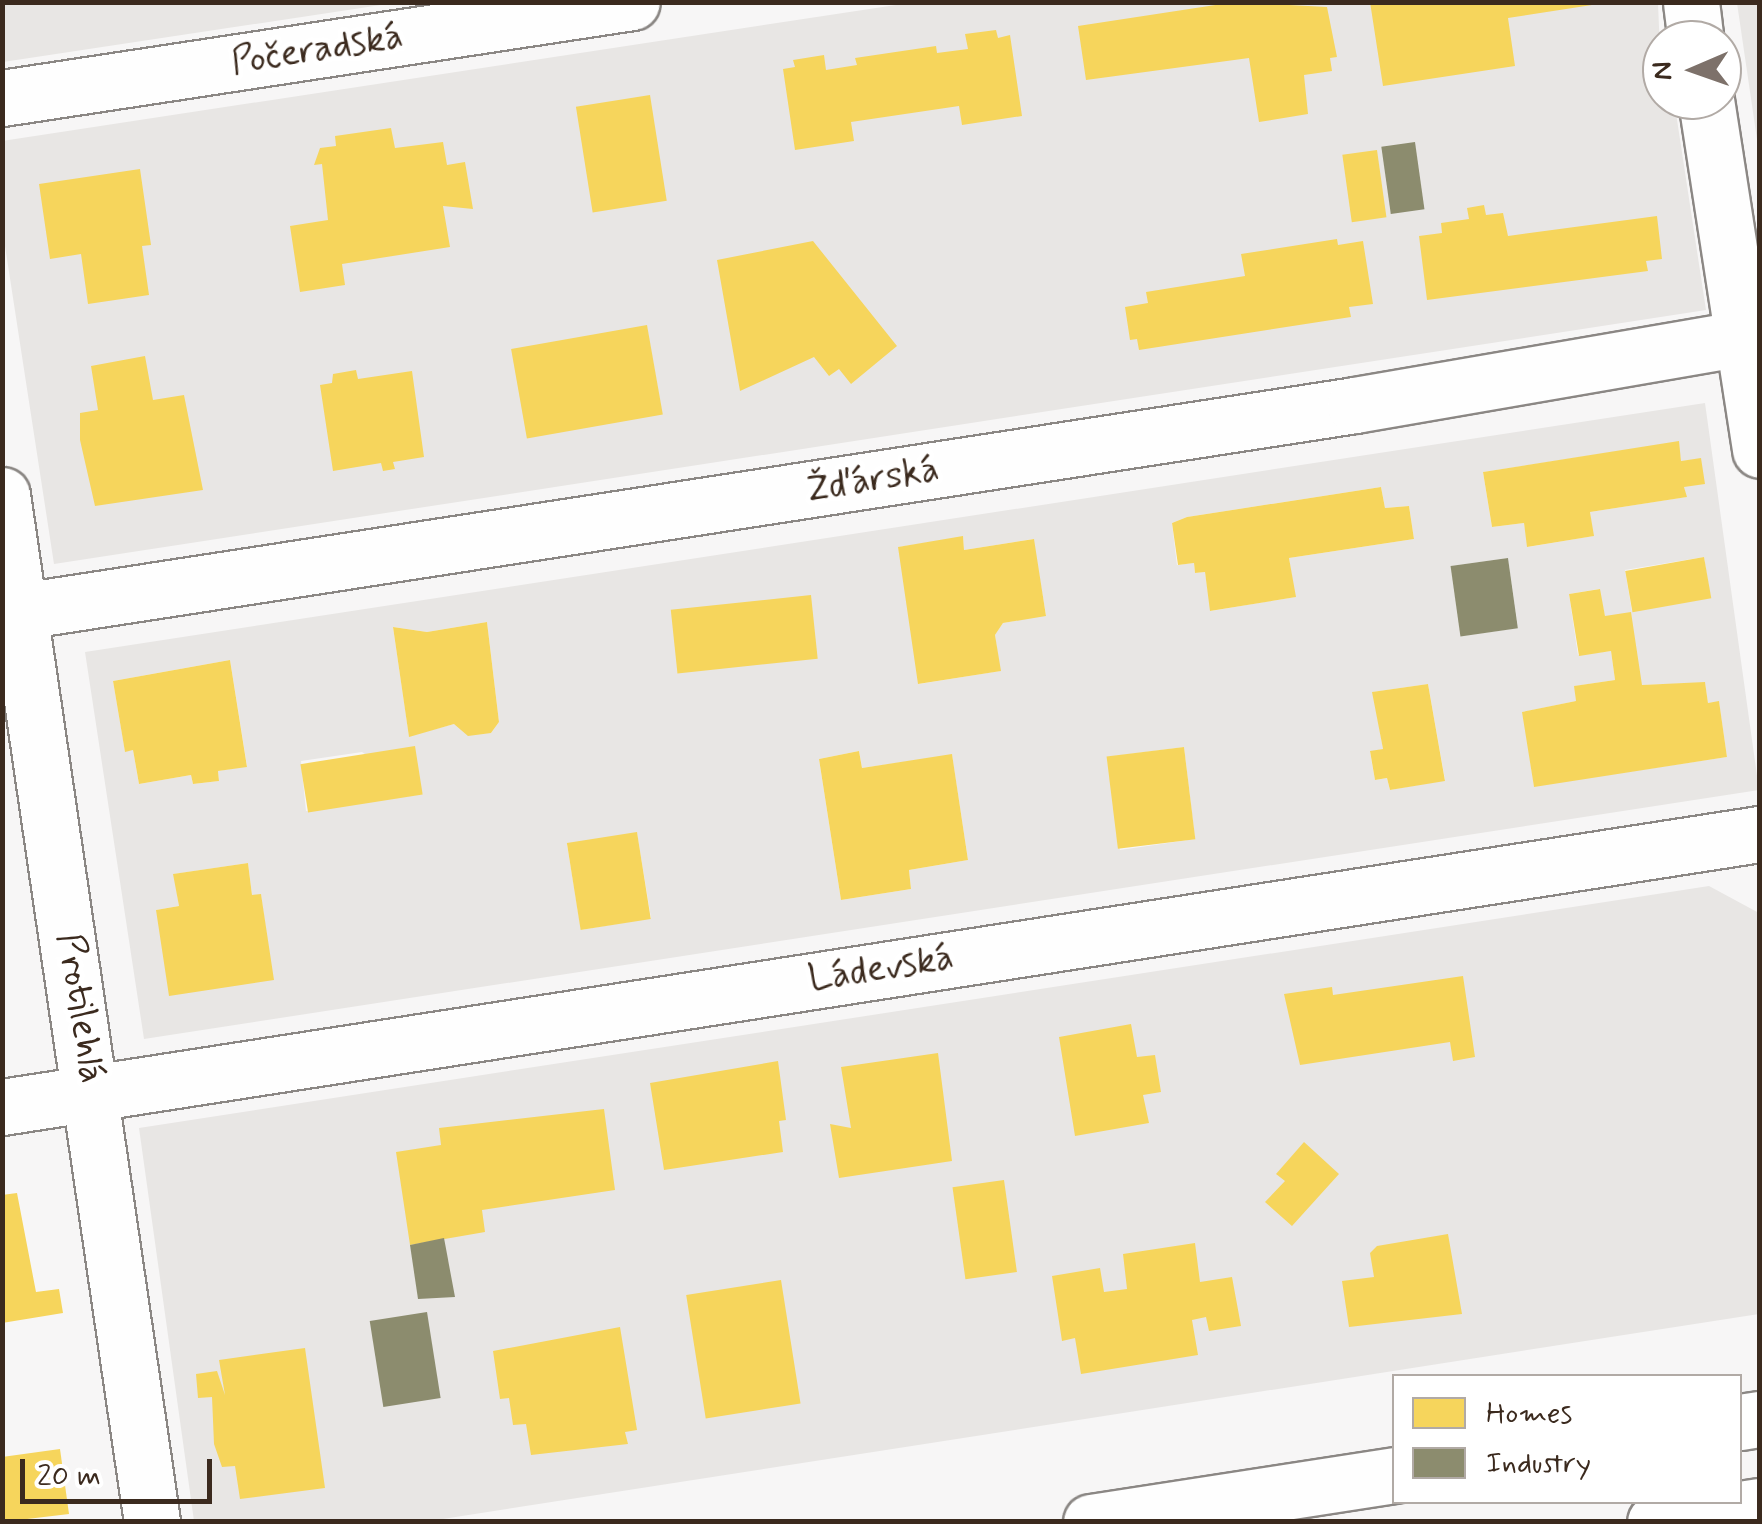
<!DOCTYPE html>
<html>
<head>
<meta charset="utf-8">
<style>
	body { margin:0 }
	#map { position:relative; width:1762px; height:1524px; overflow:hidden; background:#f7f6f6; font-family:Mynerve,sans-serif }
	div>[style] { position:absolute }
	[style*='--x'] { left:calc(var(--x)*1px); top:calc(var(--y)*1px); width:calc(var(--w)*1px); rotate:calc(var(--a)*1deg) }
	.green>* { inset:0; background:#e8e6e4 }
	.homes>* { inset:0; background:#f6d55c; transform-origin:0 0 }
	.industry>* { inset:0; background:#8c8c6e; transform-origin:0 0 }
	.roads { filter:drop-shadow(2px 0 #8b8784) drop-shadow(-2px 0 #8b8784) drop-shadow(0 2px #8b8784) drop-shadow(0 -2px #8b8784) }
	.street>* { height:55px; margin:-27.5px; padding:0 27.5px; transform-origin:27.5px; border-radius:27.5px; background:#fefefe }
	.secondary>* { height:55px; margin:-27.5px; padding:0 27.5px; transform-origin:27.5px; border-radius:27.5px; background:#fefefe }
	span { translate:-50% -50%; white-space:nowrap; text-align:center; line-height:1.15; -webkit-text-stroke:10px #fff; paint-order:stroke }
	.street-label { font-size:38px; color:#3b2a1e }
	.frame { position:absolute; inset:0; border:5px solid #3b2a1e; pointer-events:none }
	.legend { position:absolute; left:1392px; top:1374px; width:350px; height:130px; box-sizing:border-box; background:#fff; border:2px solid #b1aaa5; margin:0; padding:12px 18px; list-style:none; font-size:30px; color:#3b2a1e }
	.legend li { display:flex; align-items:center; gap:20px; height:50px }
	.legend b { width:50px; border:2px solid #b1aaa5 }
	.north { position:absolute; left:1642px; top:20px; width:100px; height:100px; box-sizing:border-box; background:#fff; border:2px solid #b1aaa5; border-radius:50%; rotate:268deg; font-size:28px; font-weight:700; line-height:40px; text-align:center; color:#3b2a1e }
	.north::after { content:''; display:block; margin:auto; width:35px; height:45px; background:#7d716a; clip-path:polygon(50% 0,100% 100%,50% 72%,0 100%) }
	.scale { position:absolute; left:20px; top:1459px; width:192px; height:45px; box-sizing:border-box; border:5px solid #3b2a1e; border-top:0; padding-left:12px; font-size:30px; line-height:35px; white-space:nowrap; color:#3b2a1e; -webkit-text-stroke:8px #fff; paint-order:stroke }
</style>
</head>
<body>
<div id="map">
	<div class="green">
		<div style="clip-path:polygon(3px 2px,394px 2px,394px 3px,3px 62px)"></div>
		<div style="clip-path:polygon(909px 3px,1658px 3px,1662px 100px,1674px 100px,1706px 310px,54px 564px,3px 233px,2px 141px)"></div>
		<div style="clip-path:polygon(1737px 3px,1759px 3px,1759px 153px)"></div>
		<div style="clip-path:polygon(evenodd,1705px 403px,1759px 790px,144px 1039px,85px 652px,1705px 403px,1678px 442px,1681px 461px,1701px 459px,1684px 487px,1686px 497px,1590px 512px,1593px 536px,1528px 547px,1524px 523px,1492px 527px,1483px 472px,1678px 442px,1705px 403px,1381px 487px,1385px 508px,1409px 506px,1414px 539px,1289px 558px,1295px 597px,1211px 611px,1205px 572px,1195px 573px,1194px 563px,1177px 565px,1172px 523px,1187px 517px,1381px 487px,1705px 403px,963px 537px,964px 550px,1033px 539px,1046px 615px,1003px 623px,995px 635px,1000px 671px,919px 684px,899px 547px,963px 537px,1705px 403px,1704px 557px,1710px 598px,1632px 611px,1625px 570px,1704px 557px,1705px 403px,1508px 558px,1518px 628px,1462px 636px,1451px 566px,1508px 558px,1705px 403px,1599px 589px,1605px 616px,1642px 685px,1705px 683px,1708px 703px,1719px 702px,1727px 757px,1534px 786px,1523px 712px,1576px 701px,1575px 686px,1615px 680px,1611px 651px,1578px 655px,1569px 594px,1599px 589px,1705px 403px,487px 622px,499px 722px,491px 733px,454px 724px,409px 736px,393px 627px,427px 632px,487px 622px,1705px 403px,230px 660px,247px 766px,218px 771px,219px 781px,193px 784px,191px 775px,139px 784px,133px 750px,125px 751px,113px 681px,230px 660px,1705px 403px,1428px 684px,1445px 780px,1390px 790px,1387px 778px,1375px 780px,1370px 752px,1383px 749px,1373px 692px,1428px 684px,1705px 403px,1184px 747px,1195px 839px,1120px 850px,1107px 757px,1184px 747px,1705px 403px,859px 751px,862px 768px,952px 755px,968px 860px,909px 870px,911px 889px,841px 900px,819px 759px,859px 751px,1705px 403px,362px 752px,423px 794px,306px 811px,301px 761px,362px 752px,1705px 403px,637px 833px,651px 918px,581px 930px,567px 844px,637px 833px,1705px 403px,248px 863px,252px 895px,261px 895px,273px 980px,156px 910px,179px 906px,174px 874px,248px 863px)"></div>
		<div style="clip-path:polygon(1709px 886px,1759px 913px,1759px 1314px,430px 1521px,194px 1521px,139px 1128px)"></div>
	</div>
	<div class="homes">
		<div style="clip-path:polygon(1235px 2px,1327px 7px,1337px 57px,1330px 58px,1332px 71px,1304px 75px,1308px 114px,1259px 122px,1249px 58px,1086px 80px,1078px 26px)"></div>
		<div style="clip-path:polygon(1370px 2px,1592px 2px,1592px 5px,1508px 18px,1515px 66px,1383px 86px)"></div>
		<div style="clip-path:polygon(996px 30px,998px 38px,1010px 35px,1022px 116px,962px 125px,959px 106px,851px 122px,854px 141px,795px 150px,783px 69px,795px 67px,793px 60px,824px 55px,826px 70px,857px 65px,855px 58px,936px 46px,937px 53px,968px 49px,965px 34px)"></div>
		<div style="left:650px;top:95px;width:107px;height:75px;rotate:81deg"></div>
		<div style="clip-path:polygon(391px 128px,395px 148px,443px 142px,447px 165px,465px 162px,473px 209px,443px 206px,450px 247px,342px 264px,345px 285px,300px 292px,290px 226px,328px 220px,322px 164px,314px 165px,320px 148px,336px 146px,335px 136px)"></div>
		<div style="left:1377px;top:150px;width:68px;height:35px;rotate:82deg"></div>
		<div style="clip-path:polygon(140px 169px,151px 245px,142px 246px,149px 295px,88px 304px,81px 254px,50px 259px,39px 184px)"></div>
		<div style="clip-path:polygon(1484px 205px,1486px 215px,1503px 213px,1508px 236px,1657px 216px,1662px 259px,1646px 261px,1648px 271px,1427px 300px,1419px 236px,1442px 233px,1441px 223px,1469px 219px,1467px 208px)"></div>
		<div style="clip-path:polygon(1337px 239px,1338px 245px,1363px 241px,1373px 304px,1349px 307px,1351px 317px,1139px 350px,1137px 339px,1130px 340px,1125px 307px,1148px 303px,1146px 292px,1245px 276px,1241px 254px)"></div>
		<div style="clip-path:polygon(813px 241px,897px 346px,851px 384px,839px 369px,829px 376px,814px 357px,740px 391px,717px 260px)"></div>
		<div style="left:647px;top:325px;width:91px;height:138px;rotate:80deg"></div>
		<div style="clip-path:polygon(145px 356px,153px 400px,184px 395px,203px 490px,95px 506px,80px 440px,80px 413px,98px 410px,91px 366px)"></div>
		<div style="clip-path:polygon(356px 370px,358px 379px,412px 371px,424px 457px,393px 462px,395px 469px,383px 471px,381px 463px,333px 471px,320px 385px,332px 383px,333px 374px)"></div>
		<div style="clip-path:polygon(1679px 441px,1681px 461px,1701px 458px,1705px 484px,1684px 487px,1687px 497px,1590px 512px,1594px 536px,1527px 547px,1524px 523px,1492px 527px,1483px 472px)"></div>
		<div style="clip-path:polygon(1381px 487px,1385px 508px,1409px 506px,1414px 539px,1289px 558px,1296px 597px,1210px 611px,1205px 572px,1195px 573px,1194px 563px,1178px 565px,1172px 523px,1187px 517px)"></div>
		<div style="clip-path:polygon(963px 536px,964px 550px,1034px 539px,1046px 616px,1003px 623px,995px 635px,1001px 671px,918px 684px,898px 547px)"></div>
		<div style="left:1704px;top:557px;width:42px;height:80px;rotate:80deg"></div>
		<div style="clip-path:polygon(1600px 589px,1605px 616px,1631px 612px,1642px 685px,1705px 682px,1708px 703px,1719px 701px,1727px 757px,1534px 787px,1522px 712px,1576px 701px,1574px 686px,1615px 680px,1611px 651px,1579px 656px,1569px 594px)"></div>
		<div style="left:811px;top:595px;width:64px;height:141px;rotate:84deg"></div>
		<div style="clip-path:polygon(487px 622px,499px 722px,491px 733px,468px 736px,454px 724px,409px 737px,393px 627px,427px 632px)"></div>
		<div style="clip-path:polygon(230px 660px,247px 767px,218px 771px,219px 781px,193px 784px,191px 775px,139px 784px,133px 750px,125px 752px,113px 681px)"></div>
		<div style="clip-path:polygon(1428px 684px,1445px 781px,1390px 790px,1387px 778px,1375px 780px,1370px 751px,1383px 749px,1372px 692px)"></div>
		<div style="left:415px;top:746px;width:49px;height:116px;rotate:81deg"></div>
		<div style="left:1184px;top:747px;width:93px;height:78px;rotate:83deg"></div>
		<div style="clip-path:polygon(859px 751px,862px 768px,952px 754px,968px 860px,909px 870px,911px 889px,841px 900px,819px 759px)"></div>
		<div style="left:637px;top:832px;width:88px;height:71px;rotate:81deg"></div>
		<div style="clip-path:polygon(248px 863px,252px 895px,261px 894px,274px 980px,169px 996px,156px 910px,179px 906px,173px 874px)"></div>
		<div style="clip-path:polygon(1463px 976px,1475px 1057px,1453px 1061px,1450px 1042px,1300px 1065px,1284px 994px,1332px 987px,1333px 995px)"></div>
		<div style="clip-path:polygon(1131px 1024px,1137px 1057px,1155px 1055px,1161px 1092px,1143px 1095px,1149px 1123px,1075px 1136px,1059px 1037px)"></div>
		<div style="clip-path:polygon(938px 1053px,952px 1161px,839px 1178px,830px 1124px,851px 1128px,841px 1067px)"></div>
		<div style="clip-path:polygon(778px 1061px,786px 1120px,779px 1121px,783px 1152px,664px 1170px,650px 1083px)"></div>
		<div style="clip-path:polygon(604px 1109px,615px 1190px,482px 1210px,485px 1232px,410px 1245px,396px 1152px,441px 1145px,439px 1128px)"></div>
		<div style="clip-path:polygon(1304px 1142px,1339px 1174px,1292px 1226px,1265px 1202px,1285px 1181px,1276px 1174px)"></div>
		<div style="left:1004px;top:1180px;width:93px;height:52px;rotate:82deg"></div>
		<div style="clip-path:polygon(17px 1193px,36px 1292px,59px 1289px,63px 1313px,2px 1323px,2px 1195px)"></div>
		<div style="clip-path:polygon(1448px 1234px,1462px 1314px,1349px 1327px,1342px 1281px,1374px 1277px,1370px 1253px,1377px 1246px)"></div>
		<div style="clip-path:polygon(1195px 1243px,1200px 1282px,1232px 1277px,1241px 1326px,1209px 1331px,1206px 1317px,1192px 1320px,1198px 1355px,1081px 1374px,1075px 1338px,1062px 1341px,1052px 1276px,1100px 1268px,1104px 1292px,1127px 1289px,1123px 1254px)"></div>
		<div style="left:781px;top:1280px;width:125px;height:96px;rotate:81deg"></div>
		<div style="clip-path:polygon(620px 1327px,637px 1430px,625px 1432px,628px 1444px,531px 1455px,526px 1424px,513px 1425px,509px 1398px,500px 1399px,493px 1351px)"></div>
		<div style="clip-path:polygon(305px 1348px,325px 1488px,240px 1499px,235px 1466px,222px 1467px,214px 1444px,212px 1397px,198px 1398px,196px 1374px,217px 1371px,225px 1395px,219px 1360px)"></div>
		<div style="clip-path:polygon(60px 1449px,69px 1514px,2px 1522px,2px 1457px)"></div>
	</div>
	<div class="industry">
		<div style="left:1415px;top:142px;width:68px;height:34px;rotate:82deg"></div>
		<div style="left:1508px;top:558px;width:71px;height:58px;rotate:82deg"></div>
		<div style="clip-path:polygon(444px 1238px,455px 1297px,418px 1299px,410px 1245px)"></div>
		<div style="left:427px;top:1312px;width:87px;height:58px;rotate:81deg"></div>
	</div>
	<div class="roads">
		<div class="street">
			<div style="--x:1691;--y:2;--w:38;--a:83"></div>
			<div style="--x:2;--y:98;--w:637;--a:-8.66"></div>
			<div style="--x:1706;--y:100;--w:354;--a:81.2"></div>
			<div style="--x:2;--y:495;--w:1038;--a:81.69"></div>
			<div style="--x:2;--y:614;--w:1369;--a:-8.78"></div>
			<div style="--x:1355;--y:405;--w:394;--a:-9.8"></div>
			<div style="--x:2;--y:1107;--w:1779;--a:-8.83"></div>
		</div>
		<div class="secondary">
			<div style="--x:1740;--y:1422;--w:20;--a:-9"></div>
			<div style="--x:1091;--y:1522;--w:307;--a:-8.8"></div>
			<div style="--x:1655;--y:1522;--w:106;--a:-8.7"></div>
		</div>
	</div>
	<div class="street-label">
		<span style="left:317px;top:50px;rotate:-9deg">Počeradská</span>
		<span style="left:873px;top:480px;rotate:-9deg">Žďárská</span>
		<span style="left:881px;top:969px;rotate:-9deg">Ládevská</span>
		<span style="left:80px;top:1008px;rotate:81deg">Protilehlá</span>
	</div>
	<div class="frame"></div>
	<ul class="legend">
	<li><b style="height:28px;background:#f6d55c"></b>Homes</li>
	<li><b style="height:28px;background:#8c8c6e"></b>Industry</li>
	</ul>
	<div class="north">N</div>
	<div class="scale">20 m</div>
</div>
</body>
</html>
